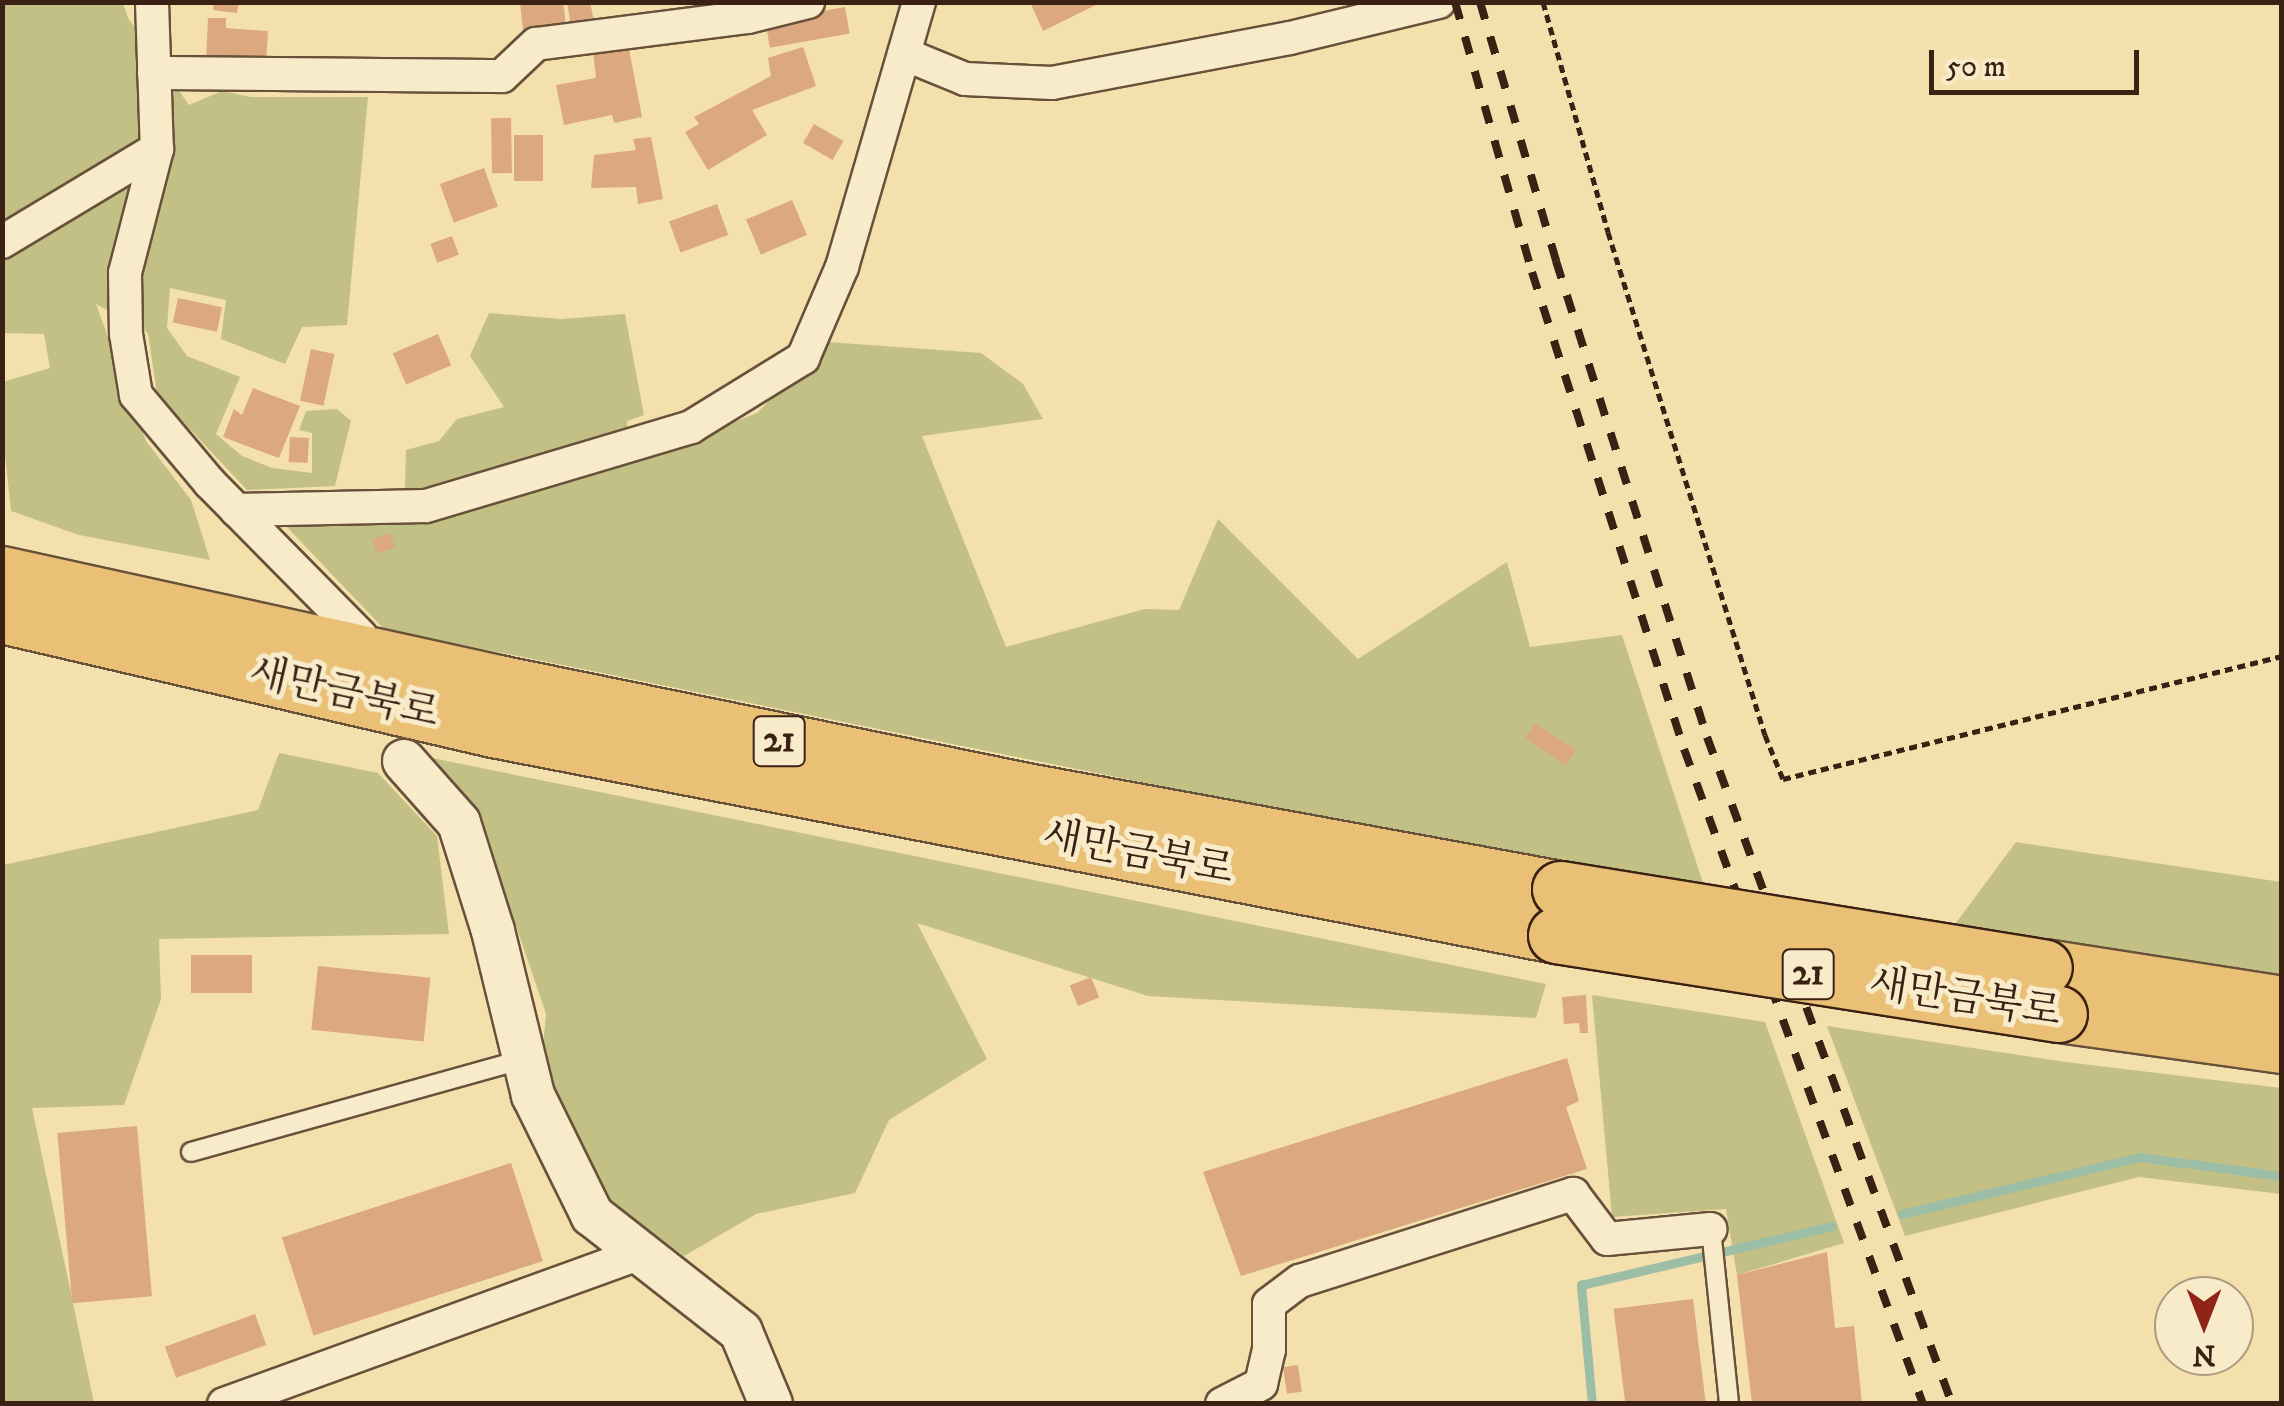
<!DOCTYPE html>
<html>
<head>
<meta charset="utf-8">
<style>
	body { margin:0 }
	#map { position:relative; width:2284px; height:1406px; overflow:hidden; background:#f4e0ad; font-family:"IM FELL DW Pica","Noto Serif KR",serif }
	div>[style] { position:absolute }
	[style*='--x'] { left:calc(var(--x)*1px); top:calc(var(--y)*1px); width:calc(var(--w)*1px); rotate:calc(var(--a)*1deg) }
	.green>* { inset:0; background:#c2c085 }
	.stream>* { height:9px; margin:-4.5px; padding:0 4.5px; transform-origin:4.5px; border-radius:4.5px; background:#9cbda6 }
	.building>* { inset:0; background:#dba87f; transform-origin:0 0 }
	.path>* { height:5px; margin-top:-2.5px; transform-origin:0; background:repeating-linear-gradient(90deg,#3a2113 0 8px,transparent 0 13px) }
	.roads { filter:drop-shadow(2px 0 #68513a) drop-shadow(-2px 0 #68513a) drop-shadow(0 2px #68513a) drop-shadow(0 -2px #68513a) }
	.service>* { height:18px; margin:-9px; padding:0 9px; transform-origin:9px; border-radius:9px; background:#f8ebca }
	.minor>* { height:32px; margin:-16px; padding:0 16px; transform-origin:16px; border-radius:16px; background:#f8ebca }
	.tertiary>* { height:42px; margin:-21px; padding:0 21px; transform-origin:21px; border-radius:21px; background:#f8ebca }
	.trunk>* { height:55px; margin:-27.5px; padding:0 27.5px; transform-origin:27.5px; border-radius:27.5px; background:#eac076 }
	.rail>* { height:8px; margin-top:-4px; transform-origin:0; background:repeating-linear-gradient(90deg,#3a2113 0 18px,transparent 0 36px) }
	.bridges { filter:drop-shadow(2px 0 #3a2113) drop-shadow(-2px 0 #3a2113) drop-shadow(0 2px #3a2113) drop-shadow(0 -2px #3a2113) }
	.trunk-bridge>* { height:55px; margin:-27.5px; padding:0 27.5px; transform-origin:27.5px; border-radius:27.5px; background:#eac076 }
	span { translate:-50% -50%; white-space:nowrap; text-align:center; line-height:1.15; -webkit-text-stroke:10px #f8ebca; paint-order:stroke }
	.shield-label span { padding:2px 8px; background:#f8ebca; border:2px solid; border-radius:8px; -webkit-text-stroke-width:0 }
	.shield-label { font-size:38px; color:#3a2113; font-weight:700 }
	.street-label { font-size:40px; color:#3a2113 }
	.frame { position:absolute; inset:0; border:5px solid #3a2113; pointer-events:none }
	.north { position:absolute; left:2154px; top:1276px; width:100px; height:100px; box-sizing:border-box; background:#f8ebca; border:2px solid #ac9a81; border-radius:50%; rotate:180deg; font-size:28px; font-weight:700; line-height:40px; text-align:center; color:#3a2113 }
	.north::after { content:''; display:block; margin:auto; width:35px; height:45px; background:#8f2418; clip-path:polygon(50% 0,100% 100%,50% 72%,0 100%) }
	.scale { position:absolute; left:1929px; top:50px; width:210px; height:45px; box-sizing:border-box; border:5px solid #3a2113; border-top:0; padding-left:12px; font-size:30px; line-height:35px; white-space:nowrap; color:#3a2113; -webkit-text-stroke:8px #f8ebca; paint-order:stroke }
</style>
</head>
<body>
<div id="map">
	<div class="green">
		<div style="clip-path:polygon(2px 3px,123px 3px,128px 18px,189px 105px,222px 91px,251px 97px,368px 97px,347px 325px,302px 327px,285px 364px,221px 339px,226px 300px,170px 288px,167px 328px,187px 356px,240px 377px,216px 434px,242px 456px,272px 468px,312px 473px,312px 433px,299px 430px,306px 411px,337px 409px,351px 421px,335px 486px,247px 490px,157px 394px,148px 333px,96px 304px,146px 441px,191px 500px,210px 560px,79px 535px,11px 511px,3px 436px,3px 382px,50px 368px,44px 334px,3px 333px)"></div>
		<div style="clip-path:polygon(489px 313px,561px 319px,625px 314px,644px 415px,627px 421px,629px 464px,757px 413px,828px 342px,981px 353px,1023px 384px,1043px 419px,922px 436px,1006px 647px,1145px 609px,1179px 610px,1218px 519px,1358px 659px,1507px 562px,1530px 647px,1622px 635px,1704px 886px,1423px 839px,384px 629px,284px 524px,404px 525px,406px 450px,439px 441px,457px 419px,504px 407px,470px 356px)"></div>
		<div style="clip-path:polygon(279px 753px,378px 773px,437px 836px,449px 934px,159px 939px,161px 999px,124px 1105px,32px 1108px,94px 1403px,3px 1404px,3px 865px,258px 810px)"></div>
		<div style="clip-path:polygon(427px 757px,1546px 984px,1536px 1018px,1148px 996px,917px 923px,987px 1059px,889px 1120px,855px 1193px,756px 1214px,684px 1256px,599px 1193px,541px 1067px,546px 1014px,486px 837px)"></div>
		<div style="clip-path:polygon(2016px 842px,2281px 882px,2281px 975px,1953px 927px)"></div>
		<div style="clip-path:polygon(1592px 995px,1765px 1022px,1844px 1243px,1737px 1275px,1726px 1209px,1612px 1217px)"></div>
		<div style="clip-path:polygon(1827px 1026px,2066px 1062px,2281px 1088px,2281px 1194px,2139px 1177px,1905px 1236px)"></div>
	</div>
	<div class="stream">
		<div style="--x:1902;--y:1214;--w:244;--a:-13.5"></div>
		<div style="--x:2139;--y:1157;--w:144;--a:7.6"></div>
		<div style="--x:1592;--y:1404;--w:120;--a:-95.3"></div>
		<div style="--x:1581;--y:1285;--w:258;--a:-13.2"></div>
	</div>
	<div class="building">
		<div style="clip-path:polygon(214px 2px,239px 2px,237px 13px,213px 10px)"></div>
		<div style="clip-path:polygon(520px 2px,563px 2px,566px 25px,523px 31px)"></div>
		<div style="clip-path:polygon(567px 2px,590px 2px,594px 21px,571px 26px)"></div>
		<div style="clip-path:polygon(1030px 2px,1102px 2px,1043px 31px)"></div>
		<div style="left:845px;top:7px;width:27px;height:81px;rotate:80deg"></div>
		<div style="clip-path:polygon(208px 18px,226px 18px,226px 28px,268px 31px,266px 63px,206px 60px)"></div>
		<div style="clip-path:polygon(628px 44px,642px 117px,614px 123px,612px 115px,564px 125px,556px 85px,596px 78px,593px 50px)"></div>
		<div style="clip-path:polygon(803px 47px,816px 86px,752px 110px,767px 135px,708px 170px,685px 132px,699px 124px,694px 117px,771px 76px,768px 58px)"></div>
		<div style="left:511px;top:118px;width:55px;height:20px;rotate:89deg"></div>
		<div style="left:814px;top:124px;width:34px;height:22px;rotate:30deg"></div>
		<div style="left:514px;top:135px;width:29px;height:46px"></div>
		<div style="clip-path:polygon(651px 137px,663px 199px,638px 204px,636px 187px,591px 188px,594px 155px,636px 150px,633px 139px)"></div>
		<div style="left:484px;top:168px;width:41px;height:47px;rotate:70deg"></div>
		<div style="left:792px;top:200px;width:38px;height:50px;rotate:67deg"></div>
		<div style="left:717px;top:204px;width:33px;height:51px;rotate:70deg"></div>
		<div style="left:452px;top:236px;width:20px;height:23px;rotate:70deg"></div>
		<div style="left:178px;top:298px;width:45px;height:25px;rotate:12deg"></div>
		<div style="left:438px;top:334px;width:34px;height:49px;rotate:67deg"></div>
		<div style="left:311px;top:349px;width:24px;height:53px;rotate:12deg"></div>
		<div style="clip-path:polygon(253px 388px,300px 406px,279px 458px,223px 437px,234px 409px,242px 415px)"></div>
		<div style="left:290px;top:437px;width:19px;height:25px;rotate:3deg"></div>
		<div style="left:390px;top:533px;width:15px;height:19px;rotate:70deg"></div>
		<div style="left:1535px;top:723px;width:49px;height:18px;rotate:33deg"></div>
		<div style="left:191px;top:955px;width:61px;height:38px"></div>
		<div style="left:318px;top:966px;width:113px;height:64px;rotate:6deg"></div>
		<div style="left:1091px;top:977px;width:22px;height:23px;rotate:68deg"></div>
		<div style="clip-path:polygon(1586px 995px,1588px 1033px,1580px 1033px,1579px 1023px,1564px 1024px,1562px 997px)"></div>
		<div style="clip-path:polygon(1567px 1058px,1579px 1101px,1566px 1107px,1587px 1169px,1241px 1276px,1203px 1172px)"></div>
		<div style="left:137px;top:1126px;width:171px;height:80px;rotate:85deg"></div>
		<div style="left:511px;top:1163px;width:103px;height:241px;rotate:72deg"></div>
		<div style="clip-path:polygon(1827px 1252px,1835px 1328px,1854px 1326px,1862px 1404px,1752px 1404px,1737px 1275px)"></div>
		<div style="left:1693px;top:1299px;width:106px;height:80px;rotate:83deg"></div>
		<div style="left:255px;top:1314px;width:33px;height:96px;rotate:70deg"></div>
		<div style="left:1298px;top:1365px;width:27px;height:15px;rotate:82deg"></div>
	</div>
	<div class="path">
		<div style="--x:1543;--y:2;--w:239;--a:74.2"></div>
		<div style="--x:1608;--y:232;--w:527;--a:72.67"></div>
		<div style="--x:1765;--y:735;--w:48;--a:67.8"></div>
		<div style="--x:1783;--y:779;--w:514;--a:-13.85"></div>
	</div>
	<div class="roads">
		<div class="service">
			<div style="--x:191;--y:1152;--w:345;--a:-15.6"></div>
			<div style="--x:1711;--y:1229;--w:176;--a:84.1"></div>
		</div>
		<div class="minor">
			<div style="--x:152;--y:2;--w:147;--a:88.1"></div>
			<div style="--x:157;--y:149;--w:128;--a:104.5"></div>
			<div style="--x:125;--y:273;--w:61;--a:89.1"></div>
			<div style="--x:126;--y:334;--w:62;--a:80.7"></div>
			<div style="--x:136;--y:395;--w:114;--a:50"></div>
			<div style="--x:209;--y:482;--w:216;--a:45.4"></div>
			<div style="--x:904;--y:54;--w:66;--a:22.3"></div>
			<div style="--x:965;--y:79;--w:87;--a:2.6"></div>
			<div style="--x:1052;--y:83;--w:242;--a:-10.7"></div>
			<div style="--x:1290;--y:38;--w:153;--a:-13.6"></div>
			<div style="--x:154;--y:73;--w:348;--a:0.5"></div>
			<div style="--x:502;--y:76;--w:47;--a:-43.3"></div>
			<div style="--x:536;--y:44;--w:214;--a:-7.3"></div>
			<div style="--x:748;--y:17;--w:62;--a:-14"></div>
			<div style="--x:2;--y:242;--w:181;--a:-31"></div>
			<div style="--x:236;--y:510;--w:190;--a:-1.2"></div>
			<div style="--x:426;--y:506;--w:277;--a:-16.6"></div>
			<div style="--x:691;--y:427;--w:132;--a:-31.6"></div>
			<div style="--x:803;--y:358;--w:99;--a:-66.8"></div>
			<div style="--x:842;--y:267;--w:276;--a:-73.8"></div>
			<div style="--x:224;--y:1404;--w:440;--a:-19.9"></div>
			<div style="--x:1222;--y:1404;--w:44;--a:-27.1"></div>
			<div style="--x:1261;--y:1384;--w:35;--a:-77"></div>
			<div style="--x:1269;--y:1350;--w:46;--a:-90"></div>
			<div style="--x:1269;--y:1304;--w:39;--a:-37"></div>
			<div style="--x:1300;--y:1281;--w:287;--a:-17.7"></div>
			<div style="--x:1573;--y:1194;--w:56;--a:52.9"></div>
			<div style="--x:1607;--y:1239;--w:104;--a:-5.5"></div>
		</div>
		<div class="tertiary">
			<div style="--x:404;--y:761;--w:83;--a:48.4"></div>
			<div style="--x:459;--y:823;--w:113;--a:72.5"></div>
			<div style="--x:493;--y:931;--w:169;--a:76.3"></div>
			<div style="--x:533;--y:1095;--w:134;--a:63.8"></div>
			<div style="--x:592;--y:1215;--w:189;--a:38.1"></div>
			<div style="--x:741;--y:1332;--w:78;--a:67.4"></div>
		</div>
		<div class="trunk">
			<div style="--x:2;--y:574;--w:508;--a:12.39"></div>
			<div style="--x:498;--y:683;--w:539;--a:11.56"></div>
			<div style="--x:1026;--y:791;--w:543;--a:10.4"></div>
			<div style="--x:2;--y:615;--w:504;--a:13.07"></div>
			<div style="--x:493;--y:729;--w:1083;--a:10.97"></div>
			<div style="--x:2044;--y:967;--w:241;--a:8.8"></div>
			<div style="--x:2059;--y:1014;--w:225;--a:7.9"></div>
		</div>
	</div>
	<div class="rail">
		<div style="--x:1455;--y:2;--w:281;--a:74.1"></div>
		<div style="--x:1532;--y:272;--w:501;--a:72.33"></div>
		<div style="--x:1684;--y:749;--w:697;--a:69.95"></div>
		<div style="--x:1480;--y:2;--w:270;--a:73.6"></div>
		<div style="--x:1556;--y:261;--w:499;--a:72.4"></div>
		<div style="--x:1707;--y:737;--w:711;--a:69.83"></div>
	</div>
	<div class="bridges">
		<div class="trunk-bridge">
			<div style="--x:1560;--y:889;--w:490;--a:9.2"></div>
			<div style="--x:1556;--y:935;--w:509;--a:8.93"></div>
		</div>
	</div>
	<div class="shield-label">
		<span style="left:779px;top:741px">21</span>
		<span style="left:1808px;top:974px">21</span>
	</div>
	<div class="street-label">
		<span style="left:344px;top:694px;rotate:13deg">새만금북로</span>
		<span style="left:1138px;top:854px;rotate:11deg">새만금북로</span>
		<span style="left:1965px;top:999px;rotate:9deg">새만금북로</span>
	</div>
	<div class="frame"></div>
	<div class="north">N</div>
	<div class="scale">50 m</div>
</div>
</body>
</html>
